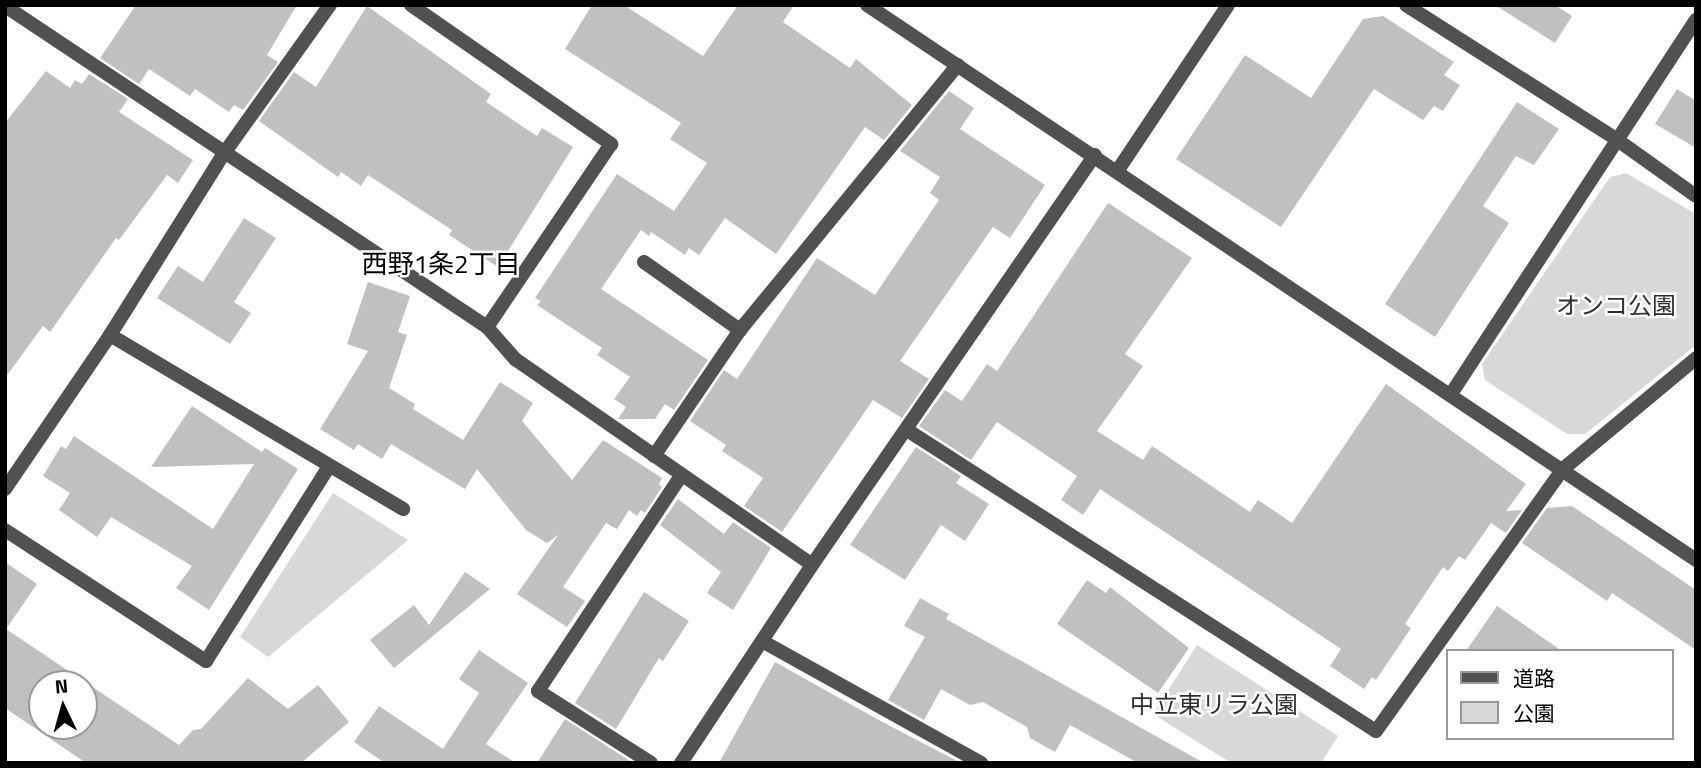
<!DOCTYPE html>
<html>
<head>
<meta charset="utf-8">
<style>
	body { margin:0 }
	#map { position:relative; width:1701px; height:768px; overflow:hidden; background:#fff; font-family:"Titillium Web","Noto Sans JP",sans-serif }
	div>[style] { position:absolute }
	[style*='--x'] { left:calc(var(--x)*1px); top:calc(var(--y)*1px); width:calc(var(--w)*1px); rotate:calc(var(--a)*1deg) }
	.green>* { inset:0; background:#d8d8d8 }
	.building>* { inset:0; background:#c0c0c0 }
	.lane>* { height:14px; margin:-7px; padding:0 7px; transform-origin:7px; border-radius:7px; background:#515151 }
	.street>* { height:14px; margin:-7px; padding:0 7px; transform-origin:7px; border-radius:7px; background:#515151 }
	span { translate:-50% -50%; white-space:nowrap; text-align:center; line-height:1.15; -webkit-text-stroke:5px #fff; paint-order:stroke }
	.park-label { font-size:24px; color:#2f2f2f }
	.neighbourhood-label { font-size:26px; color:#000 }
	.frame { position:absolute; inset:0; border:7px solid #000; pointer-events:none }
	.legend { position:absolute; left:1446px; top:649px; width:228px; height:91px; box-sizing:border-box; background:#fff; border:2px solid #999; margin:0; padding:9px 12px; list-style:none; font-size:21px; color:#000 }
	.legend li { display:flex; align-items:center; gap:14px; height:35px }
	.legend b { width:35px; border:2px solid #999 }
	.north { position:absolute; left:28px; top:670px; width:70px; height:70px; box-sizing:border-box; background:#fff; border:2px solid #999; border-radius:50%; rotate:355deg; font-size:19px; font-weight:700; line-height:28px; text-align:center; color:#000 }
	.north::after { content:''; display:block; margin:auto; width:24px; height:32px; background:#000; clip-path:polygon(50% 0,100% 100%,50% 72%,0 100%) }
</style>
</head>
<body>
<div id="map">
	<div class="green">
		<div style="clip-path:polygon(1626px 173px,1696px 214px,1696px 345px,1585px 434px,1567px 434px,1485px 380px,1482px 364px,1610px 177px)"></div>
		<div style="clip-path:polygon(333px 493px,408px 540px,268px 657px,240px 637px)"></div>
		<div style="clip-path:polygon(1197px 645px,1338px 736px,1321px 763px,1231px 763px,1153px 714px)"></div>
	</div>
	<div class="building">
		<div style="clip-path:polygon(136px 5px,297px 5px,267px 55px,278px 62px,243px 110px,234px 105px,229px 112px,195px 89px,190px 96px,149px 69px,139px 84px,100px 58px)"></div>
		<div style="clip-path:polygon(592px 5px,624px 5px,703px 56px,738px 5px,794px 5px,783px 22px,850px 68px,856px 59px,912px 105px,884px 140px,865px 127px,776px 254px,725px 218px,699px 255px,689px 248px,685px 255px,651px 232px,649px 236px,641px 230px,601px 289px,708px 360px,674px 410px,665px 404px,655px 419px,618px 419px,626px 407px,614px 399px,630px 377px,597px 355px,602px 348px,537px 305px,541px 301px,535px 298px,617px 174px,674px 211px,707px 163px,670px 139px,681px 123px,565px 49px)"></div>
		<div style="clip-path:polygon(1495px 5px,1555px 5px,1572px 16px,1555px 43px)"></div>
		<div style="clip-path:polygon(367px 6px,491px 94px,486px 102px,537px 136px,542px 128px,573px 147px,498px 267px,449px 235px,452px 230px,368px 175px,361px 186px,341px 172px,338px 177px,259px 121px,294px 72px,316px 87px)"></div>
		<div style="clip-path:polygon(1383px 16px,1454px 62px,1444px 75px,1460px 85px,1443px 111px,1434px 106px,1423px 120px,1374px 89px,1281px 227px,1176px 159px,1245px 55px,1311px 98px,1363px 19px)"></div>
		<div style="clip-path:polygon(46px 71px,70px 88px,75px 80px,82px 84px,89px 74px,128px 99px,119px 112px,193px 160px,178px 183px,167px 175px,119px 240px,116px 238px,50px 332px,43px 326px,5px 378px,5px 123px)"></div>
		<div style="clip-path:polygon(1677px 89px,1696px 101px,1696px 148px,1655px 124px)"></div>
		<div style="clip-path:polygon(949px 91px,974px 108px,960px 129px,1045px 185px,1010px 238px,993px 227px,900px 361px,929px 379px,902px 418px,873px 400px,782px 532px,744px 506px,763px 478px,722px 451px,726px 445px,690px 421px,724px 370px,737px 379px,817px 258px,875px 295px,939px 200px,930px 193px,940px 177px,900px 151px)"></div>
		<div style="clip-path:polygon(1517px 102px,1559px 129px,1534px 165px,1516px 156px,1483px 206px,1509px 223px,1435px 337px,1385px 304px)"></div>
		<div style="clip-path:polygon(1108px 203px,1192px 258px,1125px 354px,1143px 366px,1097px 431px,1143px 460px,1152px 446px,1250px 512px,1258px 500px,1292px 523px,1386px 384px,1526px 484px,1506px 511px,1522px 510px,1506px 533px,1491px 523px,1465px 560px,1459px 556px,1448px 571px,1443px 567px,1405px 624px,1411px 628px,1376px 680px,1372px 677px,1364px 689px,1330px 666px,1341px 649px,1100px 489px,1083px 515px,1061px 500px,1077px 476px,997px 422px,971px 460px,919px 426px,945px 390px,962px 401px,987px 364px,997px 371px)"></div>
		<div style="clip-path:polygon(244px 218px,276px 238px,234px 302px,251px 313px,230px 344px,157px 298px,178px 266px,203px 282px)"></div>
		<div style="clip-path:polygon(368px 282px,410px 296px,398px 332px,407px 335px,389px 388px,415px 404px,413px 409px,463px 440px,500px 382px,533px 403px,522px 421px,572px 480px,603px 440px,662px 478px,659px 484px,662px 487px,645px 513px,641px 510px,637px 516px,629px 510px,617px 529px,606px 523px,563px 587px,585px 601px,567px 627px,517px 594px,558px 535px,547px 543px,526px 530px,477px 469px,465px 489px,391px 444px,382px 459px,358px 444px,354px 450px,320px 429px,368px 351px,347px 344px)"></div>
		<div style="clip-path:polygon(192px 406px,262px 452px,265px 448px,298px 469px,209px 610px,176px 588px,192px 566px,111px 517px,97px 537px,59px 510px,70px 493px,43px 476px,61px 446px,66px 449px,74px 436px,213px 529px,254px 464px,151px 467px)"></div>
		<div style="clip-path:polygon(916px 447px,961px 476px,956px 483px,989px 504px,965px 541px,941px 525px,905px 580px,850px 545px)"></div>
		<div style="clip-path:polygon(678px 499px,724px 534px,733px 522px,771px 548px,733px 610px,707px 593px,721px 572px,660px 525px)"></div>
		<div style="clip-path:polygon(1572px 506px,1696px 590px,1696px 650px,1612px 593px,1607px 601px,1522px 543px,1547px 508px)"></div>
		<div style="clip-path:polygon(evenodd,5px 562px,37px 584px,6px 629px,179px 745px,193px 730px,201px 729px,248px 678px,288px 709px,318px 685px,349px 722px,301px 763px,86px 763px,5px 708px,5px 562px,42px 684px,84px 684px,84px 726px,42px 726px,42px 684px)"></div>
		<div style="clip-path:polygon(465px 572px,490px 589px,394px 668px,370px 640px,414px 605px,429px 625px)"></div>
		<div style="clip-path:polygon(1087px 580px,1106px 593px,1110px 587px,1189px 648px,1158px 693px,1057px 624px)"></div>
		<div style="clip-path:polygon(644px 592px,689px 621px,663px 661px,659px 658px,616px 729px,575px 703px)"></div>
		<div style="clip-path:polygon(920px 598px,949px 614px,946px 619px,1204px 763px,1138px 763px,1070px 725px,1055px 752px,1030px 738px,1027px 727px,983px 702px,970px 705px,941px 689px,924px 720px,888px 700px,925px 637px,904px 626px)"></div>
		<div style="clip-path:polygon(1497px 606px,1562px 651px,1466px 651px)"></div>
		<div style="clip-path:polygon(479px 650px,528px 683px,486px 744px,516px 763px,385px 763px,354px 742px,379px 706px,443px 749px,479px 693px,459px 679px)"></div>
		<div style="clip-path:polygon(775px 662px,877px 719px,961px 763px,719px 763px)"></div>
		<div style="clip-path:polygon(565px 719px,633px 763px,537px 763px)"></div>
	</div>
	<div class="lane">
		<div style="--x:644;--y:262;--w:118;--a:35.3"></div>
		<div style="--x:654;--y:456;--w:153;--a:-55.7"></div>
		<div style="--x:740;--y:330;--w:343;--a:-50.6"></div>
		<div style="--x:1563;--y:469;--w:173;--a:-39.8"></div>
		<div style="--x:651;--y:763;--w:134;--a:-147.5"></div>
		<div style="--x:538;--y:691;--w:258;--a:-56.4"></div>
	</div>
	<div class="street">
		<div style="--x:411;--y:5;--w:244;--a:34.8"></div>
		<div style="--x:611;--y:144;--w:221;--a:124.1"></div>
		<div style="--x:867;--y:5;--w:998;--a:33.8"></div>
		<div style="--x:1406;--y:5;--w:249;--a:32.5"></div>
		<div style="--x:1616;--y:139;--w:98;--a:35.5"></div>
		<div style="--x:5;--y:6;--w:579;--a:33.66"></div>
		<div style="--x:487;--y:327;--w:43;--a:48.8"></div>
		<div style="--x:515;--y:359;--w:361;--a:34.7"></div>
		<div style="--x:1118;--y:170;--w:198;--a:-56.3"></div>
		<div style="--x:110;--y:335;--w:341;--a:30.7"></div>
		<div style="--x:1451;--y:394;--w:447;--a:-56.8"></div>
		<div style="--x:907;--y:430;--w:557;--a:32.69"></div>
		<div style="--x:1376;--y:731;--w:322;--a:-54.5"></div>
		<div style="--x:5;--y:489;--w:186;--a:-55.7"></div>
		<div style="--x:110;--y:335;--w:216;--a:-57.9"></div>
		<div style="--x:225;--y:152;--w:181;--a:-54.5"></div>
		<div style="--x:5;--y:530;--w:240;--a:33.1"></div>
		<div style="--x:206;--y:661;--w:228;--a:-57.7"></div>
		<div style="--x:762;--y:641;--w:251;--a:29.1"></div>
		<div style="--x:681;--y:763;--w:237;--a:-56.5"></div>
		<div style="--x:812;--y:565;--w:498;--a:-55.4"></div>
	</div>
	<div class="park-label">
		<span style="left:1616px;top:306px">オンコ公園</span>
		<span style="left:1214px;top:705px">中立東リラ公園</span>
	</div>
	<div class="neighbourhood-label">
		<span style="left:441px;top:264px">西野1条2丁目</span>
	</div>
	<div class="frame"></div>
	<ul class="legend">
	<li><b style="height:9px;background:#515151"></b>道路</li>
	<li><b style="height:19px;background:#d8d8d8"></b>公園</li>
	</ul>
	<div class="north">N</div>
</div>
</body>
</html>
